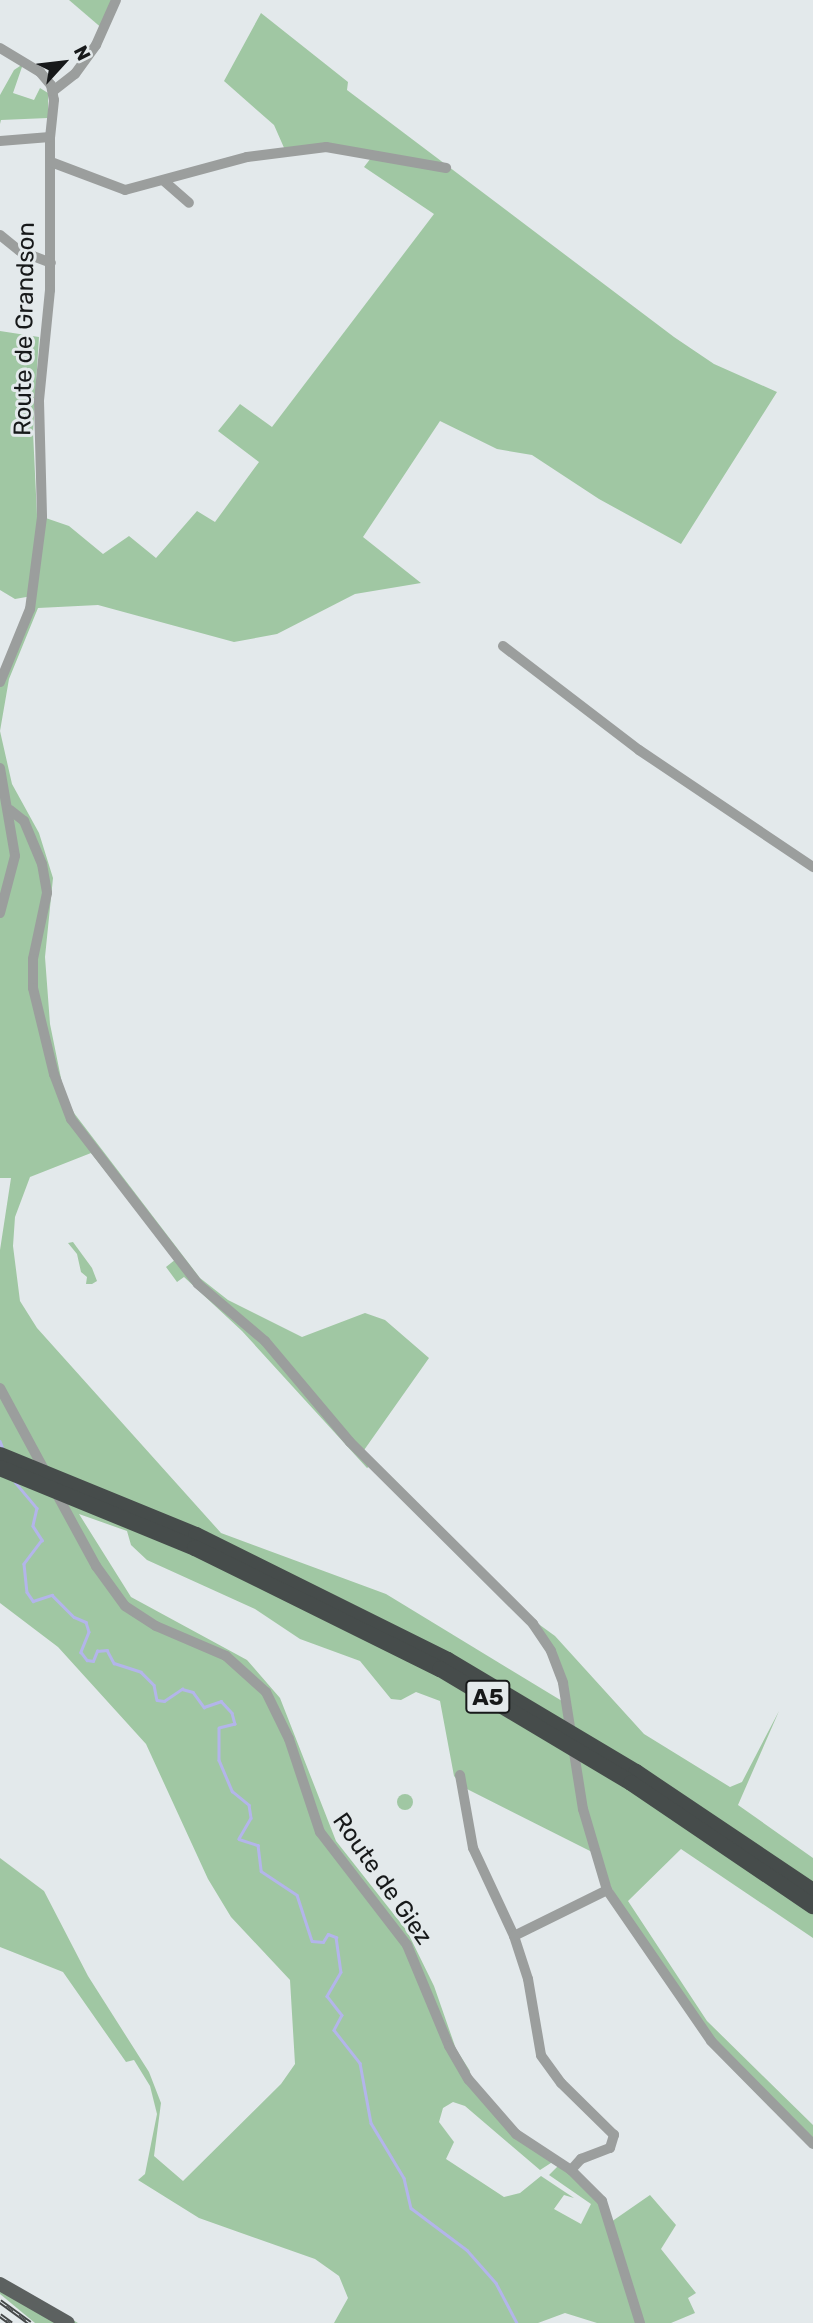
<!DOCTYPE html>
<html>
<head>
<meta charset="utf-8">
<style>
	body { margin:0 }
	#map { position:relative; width:813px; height:2323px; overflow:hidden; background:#e3e9eb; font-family:Rubik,sans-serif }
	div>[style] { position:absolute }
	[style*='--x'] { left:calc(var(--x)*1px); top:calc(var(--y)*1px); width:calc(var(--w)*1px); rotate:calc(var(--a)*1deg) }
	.green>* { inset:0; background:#a0c7a3 }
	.round { border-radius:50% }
	.stream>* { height:2.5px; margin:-1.25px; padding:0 1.25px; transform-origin:1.25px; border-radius:1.25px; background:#b3b5ea }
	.minor>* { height:10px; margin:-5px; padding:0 5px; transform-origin:5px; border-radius:5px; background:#9b9e9d }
	.major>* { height:14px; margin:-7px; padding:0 7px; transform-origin:7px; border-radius:7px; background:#5c6160 }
	.highway>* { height:16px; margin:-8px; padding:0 8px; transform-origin:8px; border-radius:8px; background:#464c4b }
	.rail>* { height:5px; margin-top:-2.5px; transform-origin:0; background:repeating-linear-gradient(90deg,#e3e9eb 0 8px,#444748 0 16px); box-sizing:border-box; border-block:2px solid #444748 }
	span { translate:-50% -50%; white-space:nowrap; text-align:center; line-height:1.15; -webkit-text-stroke:6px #e3e9eb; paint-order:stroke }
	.shield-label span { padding:2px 5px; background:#e3e9eb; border:2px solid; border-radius:5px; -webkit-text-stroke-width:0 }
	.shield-label { font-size:23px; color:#17191a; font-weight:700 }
	.street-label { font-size:24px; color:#17191a }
	.north { position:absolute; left:28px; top:28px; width:70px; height:70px; -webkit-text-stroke:5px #e3e9eb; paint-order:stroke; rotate:63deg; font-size:19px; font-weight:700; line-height:28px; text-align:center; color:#17191a }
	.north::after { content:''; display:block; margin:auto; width:24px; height:32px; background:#17191a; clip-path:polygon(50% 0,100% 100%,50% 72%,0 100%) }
</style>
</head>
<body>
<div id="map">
	<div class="green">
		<div style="clip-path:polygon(69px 0,116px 0,104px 30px)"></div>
		<div style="clip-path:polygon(261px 13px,348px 82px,347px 90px,674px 337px,714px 364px,777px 392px,681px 544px,599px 499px,532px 455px,497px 449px,440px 421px,363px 537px,421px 583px,355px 594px,277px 634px,234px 642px,98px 605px,38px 608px,9px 679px,0 731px,12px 784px,39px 833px,53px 878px,45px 957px,50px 1024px,64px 1093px,74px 1113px,200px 1278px,228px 1300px,302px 1337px,365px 1313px,385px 1320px,429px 1358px,362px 1453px,373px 1464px,367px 1468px,242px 1331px,184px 1277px,177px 1282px,166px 1267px,176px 1259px,91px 1153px,30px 1177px,15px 1217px,13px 1246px,20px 1301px,37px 1328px,221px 1533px,386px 1594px,562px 1701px,556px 1661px,522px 1612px,555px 1636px,644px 1734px,730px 1787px,742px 1782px,779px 1711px,738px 1805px,813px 1858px,813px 1938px,681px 1849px,628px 1901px,707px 2021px,813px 2125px,813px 2144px,722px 2054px,634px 1932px,594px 1853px,463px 1787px,454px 1776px,440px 1701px,416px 1692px,401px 1700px,391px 1699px,360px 1661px,300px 1639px,255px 1609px,147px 1560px,131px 1545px,127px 1531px,79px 1514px,131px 1597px,247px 1660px,280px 1698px,336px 1841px,407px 1931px,434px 1986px,456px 2049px,470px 2071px,466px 2083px,506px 2127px,554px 2161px,540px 2170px,465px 2106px,453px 2102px,443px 2108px,439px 2122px,454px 2142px,446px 2159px,504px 2197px,520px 2193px,541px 2176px,574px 2198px,564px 2195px,554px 2209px,581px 2224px,591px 2204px,549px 2175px,560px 2164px,591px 2188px,611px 2222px,650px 2195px,676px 2225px,661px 2249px,696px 2293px,688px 2298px,695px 2313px,671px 2323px,597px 2323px,565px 2313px,538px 2323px,334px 2323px,348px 2298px,339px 2276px,315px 2259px,199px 2218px,138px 2180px,145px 2174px,157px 2114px,150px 2086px,134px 2060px,126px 2062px,63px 1972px,0 1947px,0 1858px,44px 1891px,88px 1976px,149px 2072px,161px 2103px,154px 2156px,183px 2181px,281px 2084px,295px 2064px,290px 1980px,231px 1917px,208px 1879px,146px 1744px,58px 1647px,0 1603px,0 1250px,11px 1178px,0 1178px,0 682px,32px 596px,15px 599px,0 590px,0 331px,39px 337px,33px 432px,37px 515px,69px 526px,103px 554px,129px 536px,156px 558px,197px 511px,215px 522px,259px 462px,218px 431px,240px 404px,272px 427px,434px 214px,364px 167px,374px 154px,285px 150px,274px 125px,224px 81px)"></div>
		<div style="clip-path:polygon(23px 64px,13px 93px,34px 100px,40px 88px,48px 93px,48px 118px,1px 120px,0 124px,0 95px,14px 70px)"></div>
		<div style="clip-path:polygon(73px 1242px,92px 1268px,97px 1281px,92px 1284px,86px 1284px,87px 1277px,81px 1272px,77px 1254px,68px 1243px)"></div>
		<div class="round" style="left:397px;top:1794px;width:16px;height:16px"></div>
		<div style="clip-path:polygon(0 2277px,78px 2323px,35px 2323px,0 2294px)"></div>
	</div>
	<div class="stream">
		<div style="--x:0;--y:1441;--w:9;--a:69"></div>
		<div style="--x:15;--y:1482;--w:34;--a:50"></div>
		<div style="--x:37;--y:1508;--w:18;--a:103"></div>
		<div style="--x:33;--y:1526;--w:17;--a:57"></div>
		<div style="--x:42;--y:1540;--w:30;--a:127"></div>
		<div style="--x:24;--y:1564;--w:28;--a:84"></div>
		<div style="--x:27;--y:1592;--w:11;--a:56"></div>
		<div style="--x:33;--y:1601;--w:20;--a:-18"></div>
		<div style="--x:52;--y:1595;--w:31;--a:45"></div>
		<div style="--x:74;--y:1617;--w:13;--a:23"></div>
		<div style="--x:86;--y:1622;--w:10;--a:73"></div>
		<div style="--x:89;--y:1632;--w:22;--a:112"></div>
		<div style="--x:81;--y:1652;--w:10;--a:53"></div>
		<div style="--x:87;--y:1660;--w:6;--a:9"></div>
		<div style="--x:93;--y:1661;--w:11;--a:-68"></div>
		<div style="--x:97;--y:1651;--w:10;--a:-6"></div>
		<div style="--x:107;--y:1650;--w:15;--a:62"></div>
		<div style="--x:114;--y:1663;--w:28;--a:18"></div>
		<div style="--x:141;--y:1672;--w:18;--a:45"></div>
		<div style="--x:154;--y:1685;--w:15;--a:79"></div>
		<div style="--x:157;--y:1700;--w:7;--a:8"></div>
		<div style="--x:164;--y:1701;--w:22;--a:-34"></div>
		<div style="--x:182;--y:1689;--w:11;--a:15"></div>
		<div style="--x:193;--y:1692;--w:19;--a:54"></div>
		<div style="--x:204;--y:1707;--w:18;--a:-19"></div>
		<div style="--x:221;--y:1701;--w:16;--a:47"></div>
		<div style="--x:232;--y:1713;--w:11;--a:75"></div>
		<div style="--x:235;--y:1724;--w:16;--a:166"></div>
		<div style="--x:219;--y:1728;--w:32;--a:90"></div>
		<div style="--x:219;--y:1760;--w:34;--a:67"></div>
		<div style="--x:232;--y:1791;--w:22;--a:39"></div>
		<div style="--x:249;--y:1805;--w:13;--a:81"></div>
		<div style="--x:251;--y:1818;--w:24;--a:120"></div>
		<div style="--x:239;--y:1839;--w:20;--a:18"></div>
		<div style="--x:258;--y:1845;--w:26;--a:83"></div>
		<div style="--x:261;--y:1871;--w:43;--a:33.7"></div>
		<div style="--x:297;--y:1895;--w:48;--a:71.9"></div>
		<div style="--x:312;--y:1941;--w:11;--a:5"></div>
		<div style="--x:323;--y:1942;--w:9;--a:-58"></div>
		<div style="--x:328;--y:1934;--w:9;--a:21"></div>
		<div style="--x:336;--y:1937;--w:35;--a:82"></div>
		<div style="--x:341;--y:1972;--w:28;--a:120"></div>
		<div style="--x:327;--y:1996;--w:24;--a:52"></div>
		<div style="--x:342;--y:2015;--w:17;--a:118"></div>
		<div style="--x:334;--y:2030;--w:42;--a:51.8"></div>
		<div style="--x:360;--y:2063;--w:61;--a:79.6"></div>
		<div style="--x:371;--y:2123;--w:64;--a:59"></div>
		<div style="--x:404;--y:2178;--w:31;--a:77"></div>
		<div style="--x:411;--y:2208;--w:70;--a:36.9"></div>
		<div style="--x:467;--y:2250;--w:44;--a:48.7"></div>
		<div style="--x:496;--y:2283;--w:45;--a:62.3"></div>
	</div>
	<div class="minor">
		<div style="--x:0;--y:48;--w:47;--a:31"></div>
		<div style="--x:40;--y:72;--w:17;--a:50"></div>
		<div style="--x:51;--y:85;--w:15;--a:79"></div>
		<div style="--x:54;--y:100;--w:37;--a:96"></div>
		<div style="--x:50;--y:137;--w:153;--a:90"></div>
		<div style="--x:50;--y:290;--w:112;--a:95.7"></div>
		<div style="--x:39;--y:401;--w:116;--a:88.5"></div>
		<div style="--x:42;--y:517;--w:93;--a:97.4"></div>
		<div style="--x:30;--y:609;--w:79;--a:112.3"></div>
		<div style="--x:53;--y:91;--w:28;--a:-38"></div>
		<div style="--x:75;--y:74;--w:36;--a:-54"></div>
		<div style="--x:96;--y:45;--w:49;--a:-66"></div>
		<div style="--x:0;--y:141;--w:50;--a:-4.6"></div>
		<div style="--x:51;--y:162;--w:79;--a:20.7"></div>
		<div style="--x:125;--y:190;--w:126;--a:-15.1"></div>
		<div style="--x:247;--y:157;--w:80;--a:-7.2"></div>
		<div style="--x:326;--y:147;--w:122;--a:9.9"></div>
		<div style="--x:164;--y:181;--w:33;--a:41"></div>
		<div style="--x:0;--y:235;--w:26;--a:39"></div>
		<div style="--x:20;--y:251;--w:33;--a:21"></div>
		<div style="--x:503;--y:646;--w:171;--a:37.4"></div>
		<div style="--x:639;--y:750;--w:210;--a:33.9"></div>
		<div style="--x:0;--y:768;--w:89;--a:80.3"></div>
		<div style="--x:15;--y:856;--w:59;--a:104.7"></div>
		<div style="--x:10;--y:810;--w:18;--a:38"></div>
		<div style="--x:24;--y:821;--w:47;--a:67.3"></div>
		<div style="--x:42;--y:864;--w:29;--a:80"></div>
		<div style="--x:47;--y:893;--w:67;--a:102"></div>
		<div style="--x:33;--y:959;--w:29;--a:90"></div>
		<div style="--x:33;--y:988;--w:89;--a:76.3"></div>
		<div style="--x:54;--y:1074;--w:48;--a:69.3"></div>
		<div style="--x:71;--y:1119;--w:208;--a:52.4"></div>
		<div style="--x:198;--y:1284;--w:88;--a:40.4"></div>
		<div style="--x:265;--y:1341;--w:132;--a:49.9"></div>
		<div style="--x:350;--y:1442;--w:258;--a:44.8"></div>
		<div style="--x:533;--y:1624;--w:32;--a:56"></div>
		<div style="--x:551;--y:1651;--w:34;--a:69"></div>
		<div style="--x:563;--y:1683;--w:128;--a:81"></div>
		<div style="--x:583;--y:1809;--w:84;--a:73.5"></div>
		<div style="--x:607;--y:1890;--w:183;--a:55.4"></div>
		<div style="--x:711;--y:2041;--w:145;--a:45.3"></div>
		<div style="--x:0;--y:1388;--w:99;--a:61.6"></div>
		<div style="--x:54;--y:1489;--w:88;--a:61.4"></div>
		<div style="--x:96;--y:1566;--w:49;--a:54.1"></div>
		<div style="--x:125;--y:1606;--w:37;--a:33"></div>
		<div style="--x:156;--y:1626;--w:76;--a:23.2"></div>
		<div style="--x:226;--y:1656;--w:54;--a:42"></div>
		<div style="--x:266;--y:1692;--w:52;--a:63.9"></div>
		<div style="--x:289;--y:1739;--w:98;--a:71.6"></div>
		<div style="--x:320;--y:1832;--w:143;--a:52.4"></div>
		<div style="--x:407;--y:1945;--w:109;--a:67.4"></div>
		<div style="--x:449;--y:2046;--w:39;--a:60"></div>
		<div style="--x:469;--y:2080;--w:72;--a:49"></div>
		<div style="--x:516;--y:2134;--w:66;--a:33.2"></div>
		<div style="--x:571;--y:2170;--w:44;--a:45"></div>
		<div style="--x:602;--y:2201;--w:128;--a:72.7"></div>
		<div style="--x:460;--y:1775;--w:74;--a:79.9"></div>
		<div style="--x:473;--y:1848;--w:97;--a:65"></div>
		<div style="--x:571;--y:2170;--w:15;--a:-48"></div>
		<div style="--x:581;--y:2159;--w:31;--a:-21"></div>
		<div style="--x:610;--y:2148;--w:14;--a:-73"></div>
		<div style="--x:614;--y:2135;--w:74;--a:-135.5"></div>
		<div style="--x:561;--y:2083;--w:34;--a:-126"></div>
		<div style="--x:541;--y:2055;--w:77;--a:-99.7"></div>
		<div style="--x:528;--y:1979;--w:45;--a:-108"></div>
		<div style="--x:514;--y:1936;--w:104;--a:-26.3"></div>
	</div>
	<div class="major">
		<div style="--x:0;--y:2284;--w:78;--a:29.8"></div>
	</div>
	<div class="highway">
		<div style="--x:0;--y:1455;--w:212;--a:22.2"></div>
		<div style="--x:196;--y:1535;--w:281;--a:26.4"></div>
		<div style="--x:448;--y:1660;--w:219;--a:30.8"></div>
		<div style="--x:636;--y:1772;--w:213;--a:33.9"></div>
		<div style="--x:0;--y:1468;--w:211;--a:22.3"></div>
		<div style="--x:195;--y:1548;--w:273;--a:26.3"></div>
		<div style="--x:440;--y:1669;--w:222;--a:30.8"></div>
		<div style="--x:631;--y:1783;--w:220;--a:34.1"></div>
	</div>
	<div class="rail">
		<div style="--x:0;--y:2301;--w:37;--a:36"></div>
		<div style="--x:0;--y:2315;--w:14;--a:36"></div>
	</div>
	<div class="shield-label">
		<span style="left:488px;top:1697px">A5</span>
	</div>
	<div class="street-label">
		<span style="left:25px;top:329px;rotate:-89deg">Route de Grandson</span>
		<span style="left:382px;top:1879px;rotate:55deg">Route de Giez</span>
	</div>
	<div class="north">N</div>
</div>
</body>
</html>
